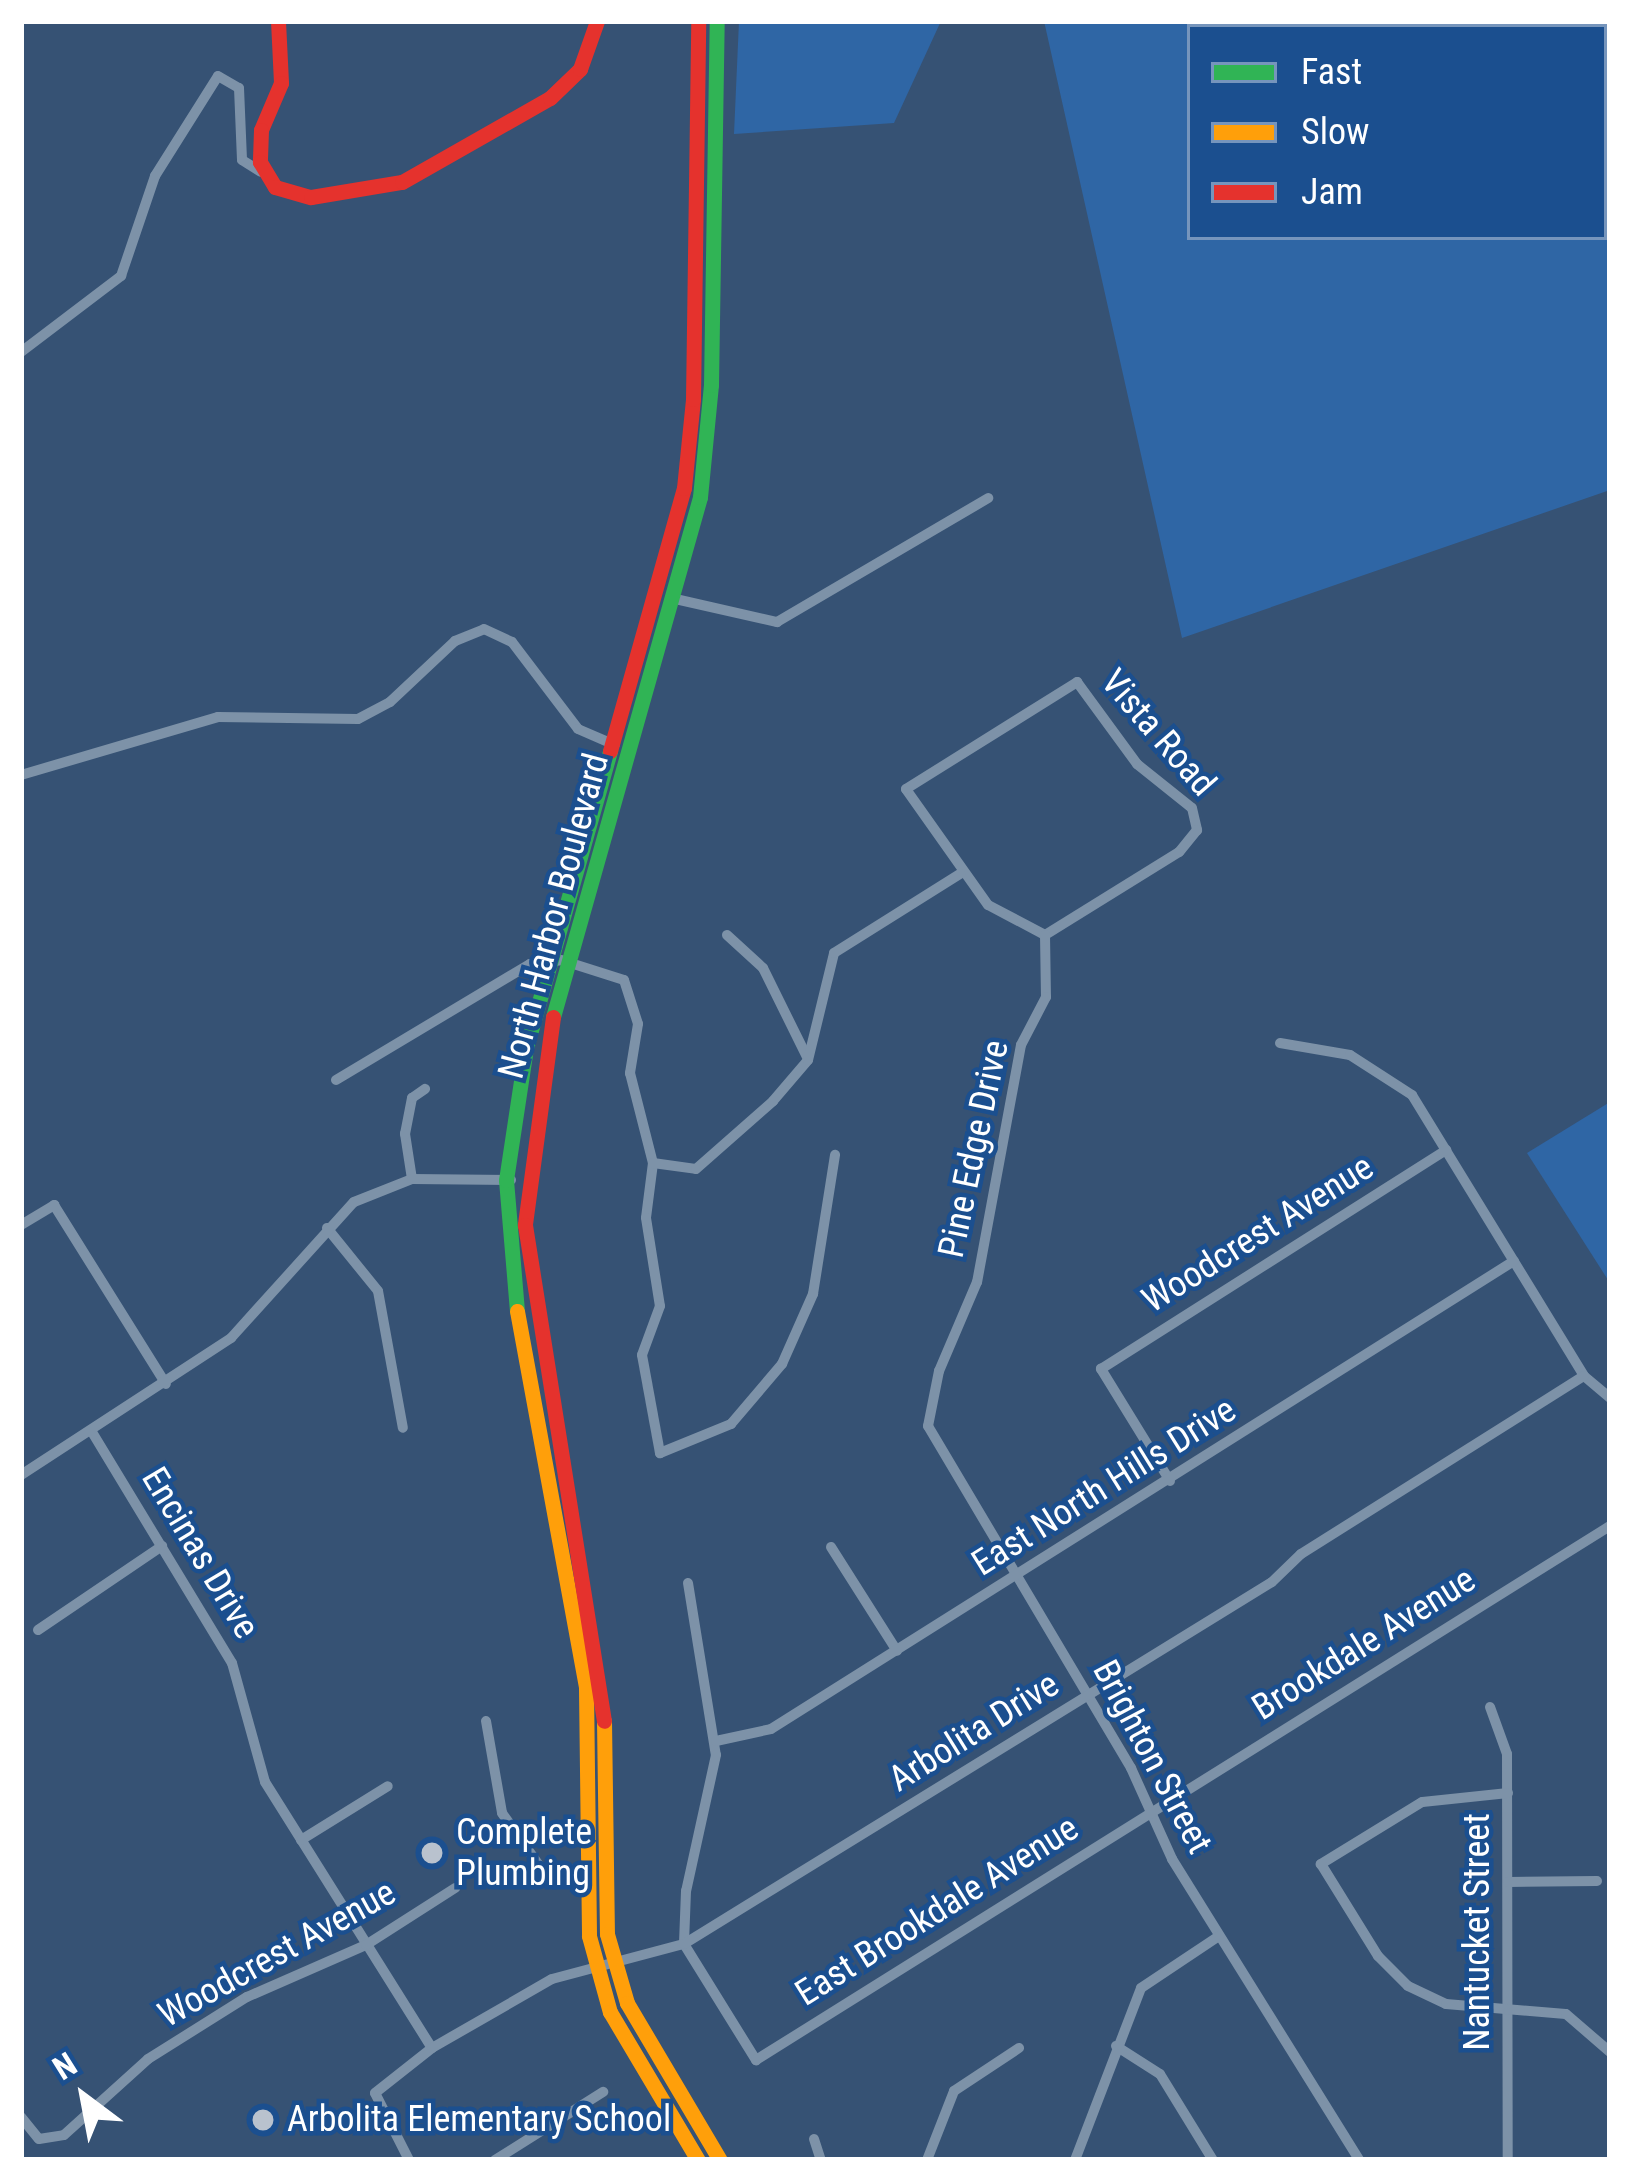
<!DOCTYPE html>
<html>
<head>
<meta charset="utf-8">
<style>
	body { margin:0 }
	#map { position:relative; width:1631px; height:2181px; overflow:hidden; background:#365274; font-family:"Roboto Condensed",sans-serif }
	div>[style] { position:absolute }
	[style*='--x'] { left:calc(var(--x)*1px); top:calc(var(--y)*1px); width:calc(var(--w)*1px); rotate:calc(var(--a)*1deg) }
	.green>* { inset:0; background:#2f66a5 }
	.street>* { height:10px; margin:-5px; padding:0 5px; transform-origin:5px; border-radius:5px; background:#7d92a8 }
	.fast>* { height:15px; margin:-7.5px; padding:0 7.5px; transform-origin:7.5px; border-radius:7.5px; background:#30b455 }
	.slow>* { height:15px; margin:-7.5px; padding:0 7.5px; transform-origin:7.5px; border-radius:7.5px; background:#ff9f0a }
	.jam>* { height:15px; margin:-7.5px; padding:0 7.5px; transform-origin:7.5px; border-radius:7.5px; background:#e5322d }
	.dots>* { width:33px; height:33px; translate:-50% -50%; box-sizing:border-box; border:6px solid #1b4f8f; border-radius:50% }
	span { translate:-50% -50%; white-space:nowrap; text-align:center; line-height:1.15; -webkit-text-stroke:9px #1b4f8f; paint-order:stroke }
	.street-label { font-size:36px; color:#fff }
	.poi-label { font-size:36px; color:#fff }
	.left { translate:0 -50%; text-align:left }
	.frame { position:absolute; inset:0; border:24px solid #fff; pointer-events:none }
	.legend { position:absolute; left:1187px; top:24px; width:420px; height:216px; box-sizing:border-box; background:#1b4f8f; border:3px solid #7695bc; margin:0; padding:15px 21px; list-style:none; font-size:36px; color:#fff }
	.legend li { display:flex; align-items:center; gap:24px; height:60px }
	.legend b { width:60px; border:3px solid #7695bc }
	.north { position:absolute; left:24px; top:2037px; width:120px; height:120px; -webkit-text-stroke:9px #1b4f8f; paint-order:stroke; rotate:328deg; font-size:33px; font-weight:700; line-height:48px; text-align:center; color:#fff }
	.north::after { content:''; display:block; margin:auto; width:42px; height:54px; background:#fff; clip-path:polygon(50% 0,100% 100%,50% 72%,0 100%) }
</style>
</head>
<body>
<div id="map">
	<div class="green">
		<div style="clip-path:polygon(739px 21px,941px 21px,894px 123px,734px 134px)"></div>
		<div style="clip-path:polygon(evenodd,1044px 21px,1610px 21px,1610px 490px,1182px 638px,1044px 21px,1190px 27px,1604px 27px,1604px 237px,1190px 237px,1190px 27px)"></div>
		<div style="clip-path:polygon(1610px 1102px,1610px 1283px,1527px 1153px)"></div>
	</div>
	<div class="street">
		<div style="--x:21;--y:352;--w:126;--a:-37.2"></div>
		<div style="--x:121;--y:276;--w:106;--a:-71.2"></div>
		<div style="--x:155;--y:176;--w:118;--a:-57.8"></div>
		<div style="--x:218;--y:76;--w:24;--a:30"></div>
		<div style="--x:239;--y:88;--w:72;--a:87.6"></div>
		<div style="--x:242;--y:160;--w:22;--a:32"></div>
		<div style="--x:671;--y:598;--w:109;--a:12.8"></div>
		<div style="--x:777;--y:622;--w:245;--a:-30.4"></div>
		<div style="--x:1077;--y:682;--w:102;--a:53.8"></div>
		<div style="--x:1137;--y:764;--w:70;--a:38.7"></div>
		<div style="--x:1192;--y:808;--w:23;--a:77"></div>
		<div style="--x:1197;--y:830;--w:28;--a:129"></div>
		<div style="--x:1179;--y:852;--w:158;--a:148.2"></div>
		<div style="--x:1045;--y:935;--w:64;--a:-152.2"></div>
		<div style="--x:988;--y:905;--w:142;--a:-125.3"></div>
		<div style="--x:906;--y:789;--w:202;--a:-32"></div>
		<div style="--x:21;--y:775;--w:205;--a:-16.4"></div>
		<div style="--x:218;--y:717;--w:140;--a:0.8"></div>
		<div style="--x:358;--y:719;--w:36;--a:-28"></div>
		<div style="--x:390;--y:702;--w:89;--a:-43.2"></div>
		<div style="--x:455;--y:641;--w:31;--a:-22"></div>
		<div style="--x:484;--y:629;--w:31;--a:25"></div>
		<div style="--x:512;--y:642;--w:109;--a:52.8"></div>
		<div style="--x:578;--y:729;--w:40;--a:23.4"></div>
		<div style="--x:727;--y:935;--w:49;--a:42.5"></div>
		<div style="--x:763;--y:968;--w:99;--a:63.7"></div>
		<div style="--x:1045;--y:935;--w:62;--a:89.1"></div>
		<div style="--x:1046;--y:997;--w:54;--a:117.5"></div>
		<div style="--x:1021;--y:1045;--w:241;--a:100.5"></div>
		<div style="--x:977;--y:1282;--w:97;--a:113.1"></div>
		<div style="--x:939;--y:1371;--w:56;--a:101.3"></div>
		<div style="--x:928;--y:1426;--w:398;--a:59.3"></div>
		<div style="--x:1131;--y:1768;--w:100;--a:65.7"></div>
		<div style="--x:1172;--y:1859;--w:354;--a:58.1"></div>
		<div style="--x:1280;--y:1043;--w:71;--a:9.7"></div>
		<div style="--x:1350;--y:1055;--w:74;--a:32.8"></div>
		<div style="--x:1412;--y:1095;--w:329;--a:58.5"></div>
		<div style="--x:1584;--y:1376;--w:34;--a:40"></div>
		<div style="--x:336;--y:1080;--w:226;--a:-30.9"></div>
		<div style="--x:530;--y:964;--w:31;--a:-7"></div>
		<div style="--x:561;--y:960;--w:66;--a:17.6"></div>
		<div style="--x:624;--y:980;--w:46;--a:72.3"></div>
		<div style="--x:638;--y:1024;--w:50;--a:99.3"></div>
		<div style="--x:630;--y:1073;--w:93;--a:75.7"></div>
		<div style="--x:653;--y:1163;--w:55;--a:97.3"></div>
		<div style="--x:646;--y:1218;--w:89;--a:81"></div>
		<div style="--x:660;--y:1306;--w:52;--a:110.2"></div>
		<div style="--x:642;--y:1355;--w:100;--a:79.6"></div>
		<div style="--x:660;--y:1453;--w:77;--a:-22.2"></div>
		<div style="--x:731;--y:1424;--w:79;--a:-49.6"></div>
		<div style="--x:782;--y:1364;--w:77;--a:-66.1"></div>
		<div style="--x:813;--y:1294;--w:141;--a:-81"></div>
		<div style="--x:653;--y:1163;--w:43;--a:7.9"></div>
		<div style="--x:696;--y:1169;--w:103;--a:-41.4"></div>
		<div style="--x:773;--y:1101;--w:54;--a:-49.5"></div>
		<div style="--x:808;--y:1060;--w:110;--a:-76.3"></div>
		<div style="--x:834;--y:953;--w:149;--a:-32.1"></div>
		<div style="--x:412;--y:1179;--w:46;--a:-98.8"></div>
		<div style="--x:405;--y:1134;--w:37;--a:-79"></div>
		<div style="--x:412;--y:1098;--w:16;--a:-35"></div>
		<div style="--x:21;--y:1225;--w:39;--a:-31"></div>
		<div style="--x:54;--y:1205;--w:211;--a:58"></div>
		<div style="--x:327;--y:1228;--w:81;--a:51"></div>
		<div style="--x:378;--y:1291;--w:139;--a:79.7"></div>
		<div style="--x:92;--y:1432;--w:270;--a:58.8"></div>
		<div style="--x:232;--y:1663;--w:123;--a:74.5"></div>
		<div style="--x:265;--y:1782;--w:314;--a:57.9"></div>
		<div style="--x:21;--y:1475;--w:251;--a:-33.1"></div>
		<div style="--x:231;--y:1338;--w:183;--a:-47.9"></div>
		<div style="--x:354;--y:1202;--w:62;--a:-21.6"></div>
		<div style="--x:412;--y:1179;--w:99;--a:0.6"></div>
		<div style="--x:1170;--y:1481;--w:132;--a:-121.6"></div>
		<div style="--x:1101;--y:1369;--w:409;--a:-32.4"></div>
		<div style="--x:831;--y:1547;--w:123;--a:57.6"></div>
		<div style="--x:688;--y:1583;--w:174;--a:80.8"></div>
		<div style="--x:716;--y:1755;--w:139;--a:102.4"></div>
		<div style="--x:686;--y:1891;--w:53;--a:92.2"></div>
		<div style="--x:684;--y:1944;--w:137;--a:58.2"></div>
		<div style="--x:756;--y:2060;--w:1007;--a:-32.02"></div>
		<div style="--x:38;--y:1630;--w:150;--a:-34.1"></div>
		<div style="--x:1490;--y:1707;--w:50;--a:70.1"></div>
		<div style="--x:1507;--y:1754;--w:406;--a:89.9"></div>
		<div style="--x:486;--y:1721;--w:93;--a:80.1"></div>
		<div style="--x:502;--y:1813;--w:67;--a:54.7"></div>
		<div style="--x:541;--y:1868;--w:43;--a:2.7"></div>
		<div style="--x:716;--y:1741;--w:56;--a:-12.3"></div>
		<div style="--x:771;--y:1729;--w:878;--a:-32.21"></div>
		<div style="--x:1508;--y:1793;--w:86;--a:174"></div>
		<div style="--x:1422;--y:1802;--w:119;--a:148.5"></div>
		<div style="--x:1321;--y:1864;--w:108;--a:58.2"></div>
		<div style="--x:1378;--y:1956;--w:42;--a:45"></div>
		<div style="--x:1408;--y:1986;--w:42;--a:25.3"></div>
		<div style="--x:1446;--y:2004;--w:120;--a:4.8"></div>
		<div style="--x:1566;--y:2014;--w:58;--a:40.8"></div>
		<div style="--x:301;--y:1840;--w:102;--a:-31.8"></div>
		<div style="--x:1508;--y:1882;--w:89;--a:-0.6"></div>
		<div style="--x:1116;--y:2046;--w:52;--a:32.5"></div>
		<div style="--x:1160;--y:2074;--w:101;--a:58.4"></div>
		<div style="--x:21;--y:2117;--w:28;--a:51"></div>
		<div style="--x:39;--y:2139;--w:25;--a:-9"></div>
		<div style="--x:64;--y:2135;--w:113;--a:-42.1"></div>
		<div style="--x:148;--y:2059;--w:117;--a:-32.1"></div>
		<div style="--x:247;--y:1997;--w:130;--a:-23.6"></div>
		<div style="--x:366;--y:1945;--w:106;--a:-32.6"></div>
		<div style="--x:814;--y:2139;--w:22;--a:72"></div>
		<div style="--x:409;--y:2160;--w:75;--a:-116.9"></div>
		<div style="--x:375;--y:2093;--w:73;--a:-38.3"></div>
		<div style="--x:432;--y:2048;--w:138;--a:-29.9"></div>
		<div style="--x:552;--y:1979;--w:137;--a:-14.9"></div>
		<div style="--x:684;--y:1944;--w:690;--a:-31.62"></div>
		<div style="--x:1272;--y:1582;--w:40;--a:-44"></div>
		<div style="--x:1301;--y:1554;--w:334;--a:-32.2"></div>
		<div style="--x:495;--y:2160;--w:128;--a:-32.2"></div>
		<div style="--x:927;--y:2160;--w:74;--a:-68.6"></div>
		<div style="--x:954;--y:2091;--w:78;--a:-33.5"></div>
		<div style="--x:1075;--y:2160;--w:184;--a:-69"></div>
		<div style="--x:1141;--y:1988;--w:94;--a:-33.7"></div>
	</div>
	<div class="fast">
		<div style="--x:553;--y:1017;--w:540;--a:-74.21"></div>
		<div style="--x:700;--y:497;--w:113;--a:-84.4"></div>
		<div style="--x:711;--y:385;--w:364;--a:-89.1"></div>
		<div style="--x:517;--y:1311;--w:131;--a:-94.8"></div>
		<div style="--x:506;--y:1180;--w:134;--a:-81.4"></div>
		<div style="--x:526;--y:1048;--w:309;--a:-74.2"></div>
	</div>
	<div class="slow">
		<div style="--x:517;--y:1311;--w:383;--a:79.6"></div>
		<div style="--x:586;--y:1688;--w:248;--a:89.3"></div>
		<div style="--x:589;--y:1936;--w:79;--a:74.6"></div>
		<div style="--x:610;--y:2012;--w:172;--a:59.3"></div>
		<div style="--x:604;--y:1721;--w:213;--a:89.2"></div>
		<div style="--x:607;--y:1934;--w:72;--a:73.8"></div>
		<div style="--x:627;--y:2003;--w:182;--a:59.4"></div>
	</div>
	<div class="jam">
		<div style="--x:278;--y:21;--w:62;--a:87.2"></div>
		<div style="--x:281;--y:83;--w:51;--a:113.1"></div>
		<div style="--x:261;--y:130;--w:32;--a:92"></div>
		<div style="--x:260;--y:162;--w:29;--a:59"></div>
		<div style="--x:275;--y:187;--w:37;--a:16"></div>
		<div style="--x:311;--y:197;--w:92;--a:-9.4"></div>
		<div style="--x:402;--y:182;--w:170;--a:-29.6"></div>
		<div style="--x:550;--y:98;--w:42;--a:-44"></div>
		<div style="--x:580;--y:69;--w:51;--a:-70.5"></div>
		<div style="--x:610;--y:751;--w:273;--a:-74.3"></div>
		<div style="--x:684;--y:488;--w:89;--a:-84.2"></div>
		<div style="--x:693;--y:399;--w:378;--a:-89.2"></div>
		<div style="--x:553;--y:1017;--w:210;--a:97.7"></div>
		<div style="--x:525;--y:1225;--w:502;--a:80.95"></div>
	</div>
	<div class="dots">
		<div style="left:432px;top:1853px;background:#b9c2ce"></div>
		<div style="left:263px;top:2120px;background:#b9c2ce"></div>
	</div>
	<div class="street-label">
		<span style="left:1158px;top:733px;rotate:49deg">Vista Road</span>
		<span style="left:554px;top:916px;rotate:-75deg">North Harbor Boulevard</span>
		<span style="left:974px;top:1149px;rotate:-78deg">Pine Edge Drive</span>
		<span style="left:1258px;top:1234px;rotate:-32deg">Woodcrest Avenue</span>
		<span style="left:1104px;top:1487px;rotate:-32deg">East North Hills Drive</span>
		<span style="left:200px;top:1553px;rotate:59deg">Encinas Drive</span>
		<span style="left:1364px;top:1644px;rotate:-32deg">Brookdale Avenue</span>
		<span style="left:974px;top:1732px;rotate:-32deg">Arbolita Drive</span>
		<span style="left:1152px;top:1757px;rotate:62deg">Brighton Street</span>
		<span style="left:937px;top:1911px;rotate:-32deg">East Brookdale Avenue</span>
		<span style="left:1478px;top:1932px;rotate:-90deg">Nantucket Street</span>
		<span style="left:277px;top:1954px;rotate:-29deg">Woodcrest Avenue</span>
	</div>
	<div class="poi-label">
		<span class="left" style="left:456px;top:1853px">Complete<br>Plumbing</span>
		<span class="left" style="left:287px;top:2120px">Arbolita Elementary School</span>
	</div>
	<div class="frame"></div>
	<ul class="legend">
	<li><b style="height:15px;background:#30b455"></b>Fast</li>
	<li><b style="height:15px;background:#ff9f0a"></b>Slow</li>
	<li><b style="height:15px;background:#e5322d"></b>Jam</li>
	</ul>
	<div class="north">N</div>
</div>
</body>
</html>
